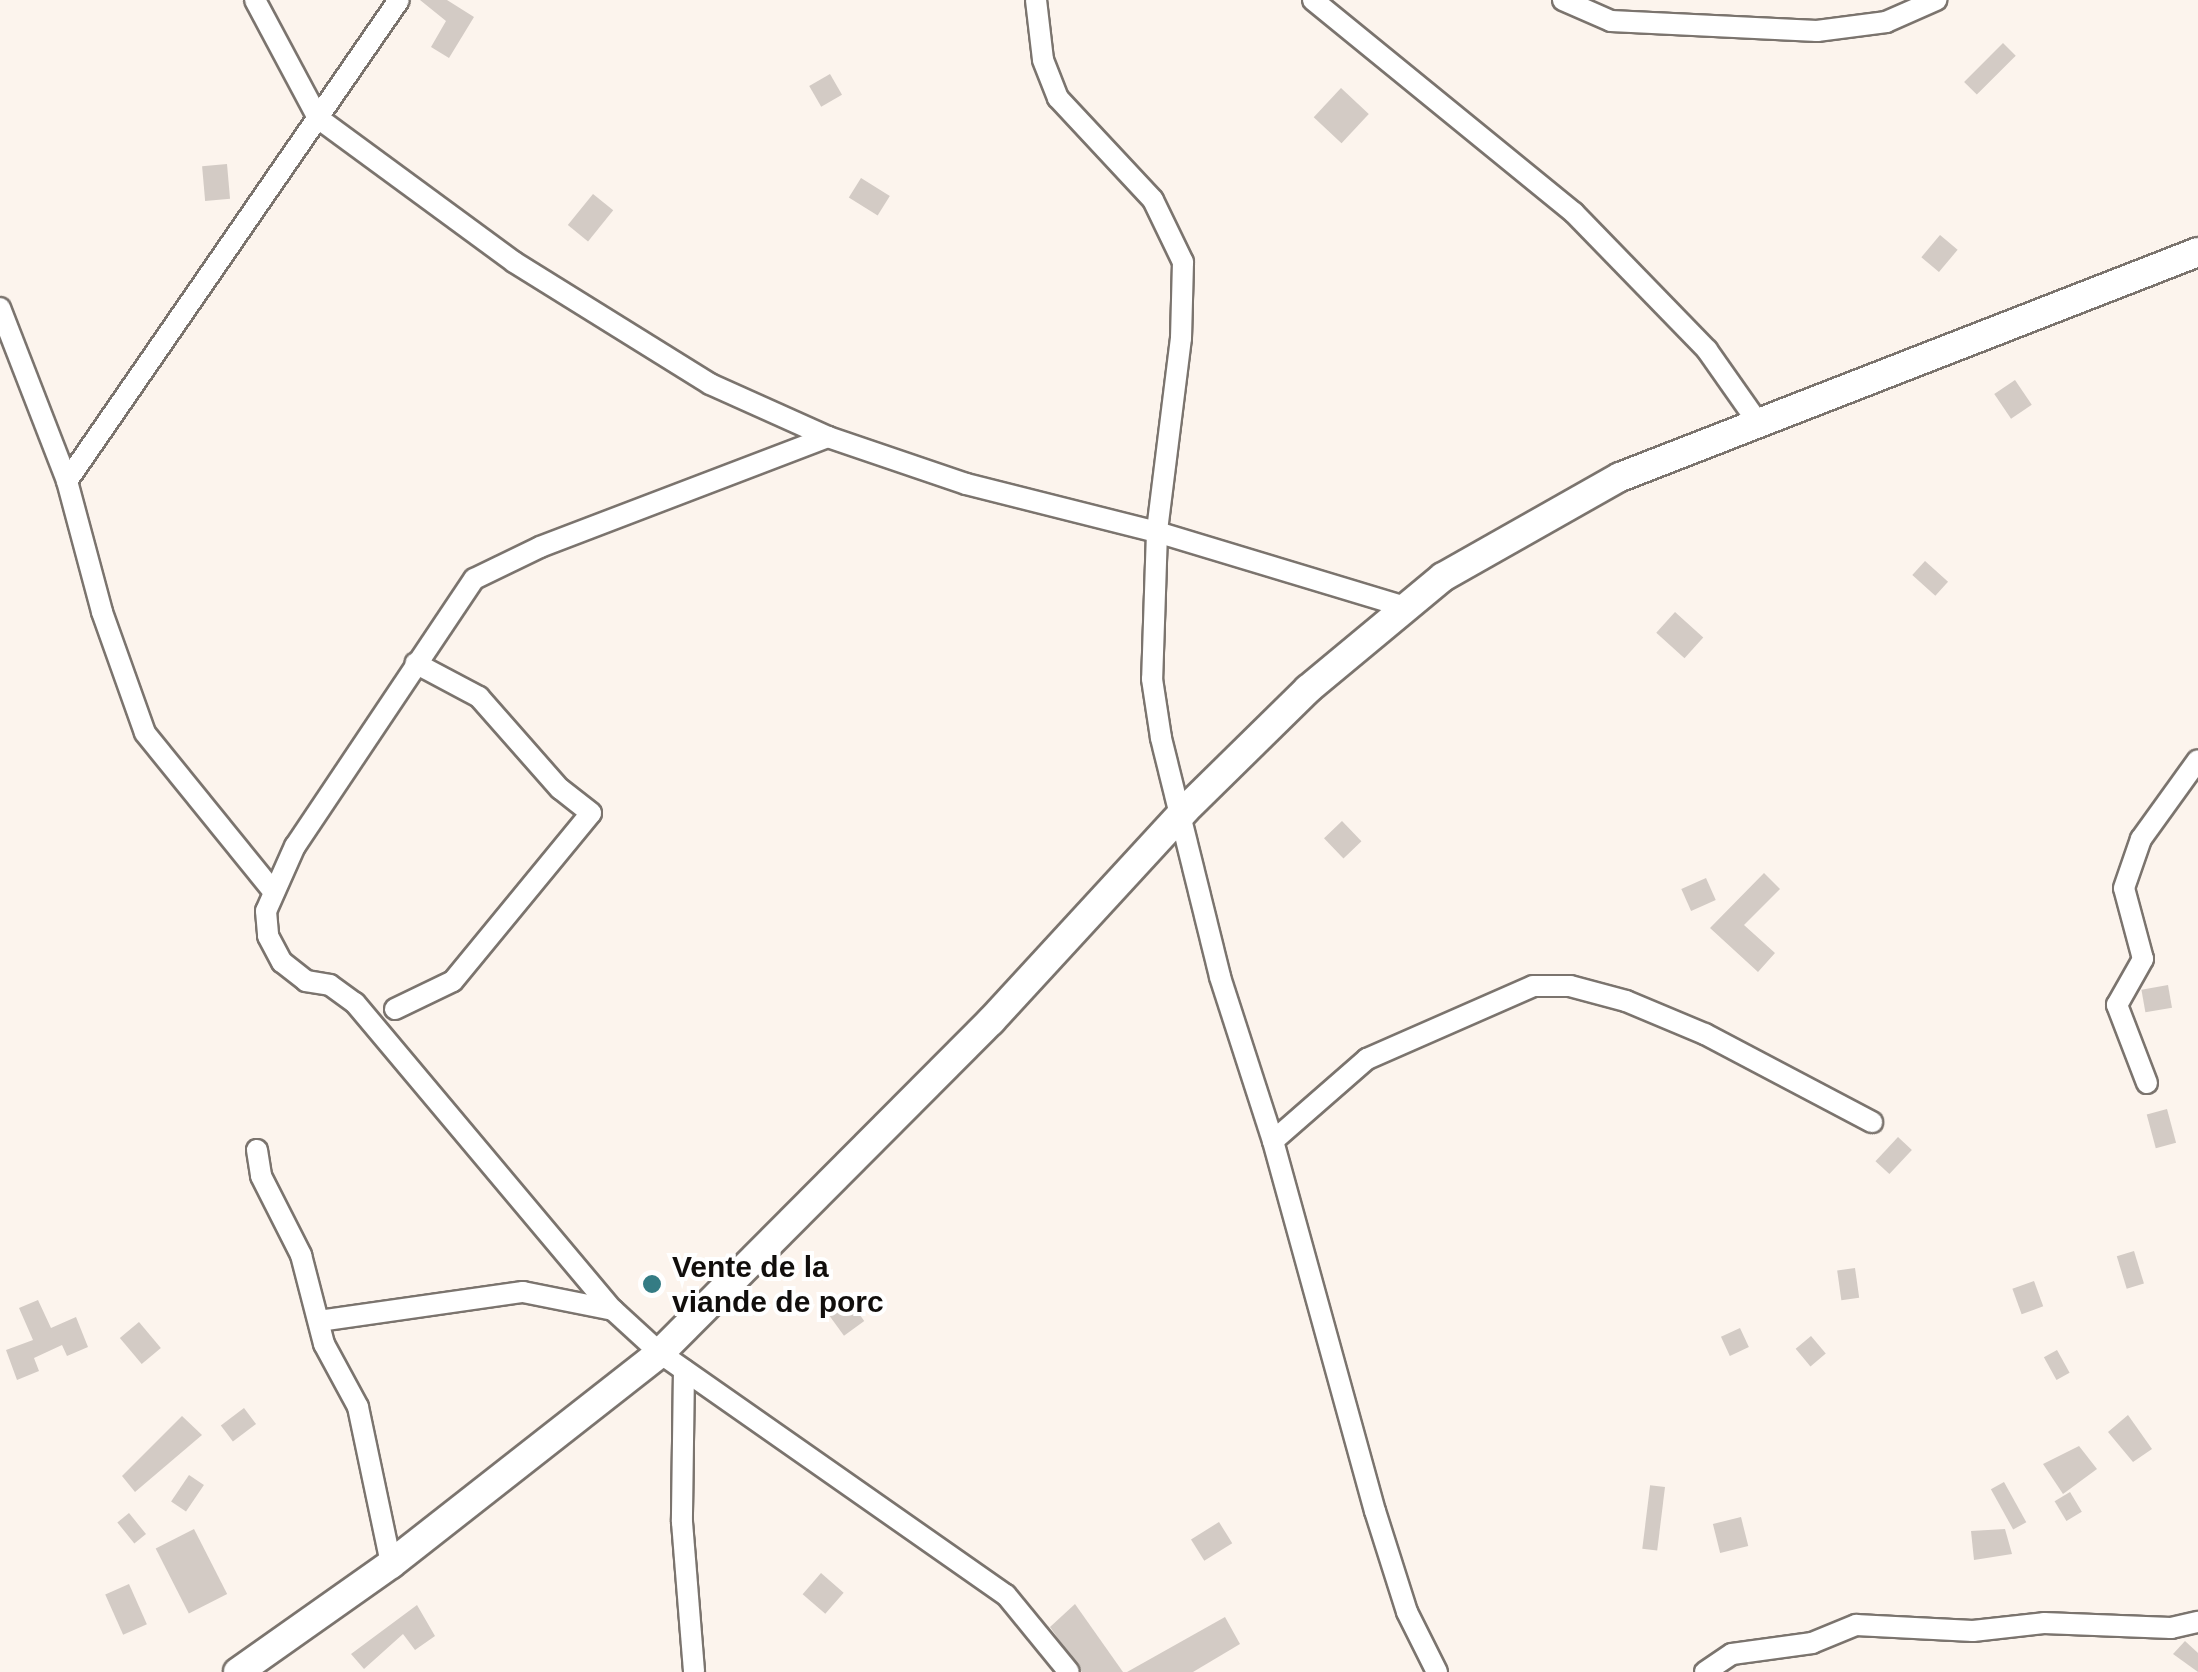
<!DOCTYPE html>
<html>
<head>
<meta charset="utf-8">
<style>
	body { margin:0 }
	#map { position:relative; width:2198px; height:1672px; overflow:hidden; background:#fcf4ed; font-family:Helvetica,sans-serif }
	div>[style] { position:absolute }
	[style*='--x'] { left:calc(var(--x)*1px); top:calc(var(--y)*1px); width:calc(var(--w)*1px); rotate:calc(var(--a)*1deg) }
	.building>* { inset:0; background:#d3cbc5; transform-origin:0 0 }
	.roads { filter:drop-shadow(2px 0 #7b746e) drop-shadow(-2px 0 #7b746e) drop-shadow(0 2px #7b746e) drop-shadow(0 -2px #7b746e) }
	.street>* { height:20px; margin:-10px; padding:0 10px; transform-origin:10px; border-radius:10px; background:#fff }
	.secondary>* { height:28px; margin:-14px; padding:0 14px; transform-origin:14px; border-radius:14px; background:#fff }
	.dots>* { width:28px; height:28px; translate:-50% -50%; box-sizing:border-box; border:5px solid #fff; border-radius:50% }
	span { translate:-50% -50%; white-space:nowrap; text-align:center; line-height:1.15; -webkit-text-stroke:8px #fff; paint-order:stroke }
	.poi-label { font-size:30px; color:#110e0c; font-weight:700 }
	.left { translate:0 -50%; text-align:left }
</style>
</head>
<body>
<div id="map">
	<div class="building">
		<div style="clip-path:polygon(420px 0,447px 0,474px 17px,449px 58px,431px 47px,446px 21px)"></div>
		<div style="left:2003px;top:43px;width:18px;height:55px;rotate:45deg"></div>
		<div style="left:830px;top:74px;width:24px;height:24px;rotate:60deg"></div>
		<div style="left:1341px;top:88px;width:38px;height:40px;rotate:43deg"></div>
		<div style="left:227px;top:164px;width:35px;height:25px;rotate:85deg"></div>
		<div style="left:861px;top:178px;width:34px;height:23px;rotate:32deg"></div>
		<div style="left:593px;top:194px;width:26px;height:40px;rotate:39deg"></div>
		<div style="left:1940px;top:235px;width:23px;height:29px;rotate:40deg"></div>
		<div style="left:2015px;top:380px;width:30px;height:25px;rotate:56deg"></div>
		<div style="left:1925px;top:561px;width:31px;height:19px;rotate:42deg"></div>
		<div style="left:1675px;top:612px;width:38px;height:28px;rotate:42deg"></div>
		<div style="left:1342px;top:821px;width:28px;height:25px;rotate:46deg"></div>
		<div style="clip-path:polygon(1764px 873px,1780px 889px,1744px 925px,1775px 953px,1758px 972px,1710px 928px)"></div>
		<div style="left:1706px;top:878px;width:24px;height:27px;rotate:66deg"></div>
		<div style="left:2168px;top:985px;width:23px;height:27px;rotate:80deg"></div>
		<div style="left:2167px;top:1109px;width:35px;height:21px;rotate:75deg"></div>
		<div style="left:1898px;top:1137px;width:19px;height:33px;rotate:43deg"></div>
		<div style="left:2134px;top:1251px;width:34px;height:18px;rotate:73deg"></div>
		<div style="left:1855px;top:1268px;width:30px;height:18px;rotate:82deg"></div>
		<div style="left:2034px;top:1281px;width:27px;height:23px;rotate:70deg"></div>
		<div style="left:846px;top:1296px;width:31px;height:25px;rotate:54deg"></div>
		<div style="clip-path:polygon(38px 1300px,51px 1328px,76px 1317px,88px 1347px,67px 1356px,62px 1345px,34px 1358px,39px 1371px,17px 1380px,6px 1350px,33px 1340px,19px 1308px)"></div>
		<div style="left:139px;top:1322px;width:34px;height:25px;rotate:50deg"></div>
		<div style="left:1740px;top:1328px;width:21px;height:21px;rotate:65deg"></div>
		<div style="left:1811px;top:1336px;width:23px;height:20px;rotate:50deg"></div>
		<div style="left:2057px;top:1350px;width:26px;height:15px;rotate:61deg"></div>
		<div style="left:244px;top:1408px;width:20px;height:29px;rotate:53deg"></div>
		<div style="clip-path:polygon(2128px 1415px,2152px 1449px,2133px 1462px,2108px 1432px)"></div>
		<div style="clip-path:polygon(182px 1416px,202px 1435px,135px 1492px,122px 1476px)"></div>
		<div style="clip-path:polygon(2079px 1446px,2097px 1469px,2063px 1494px,2043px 1464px)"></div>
		<div style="left:189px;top:1475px;width:18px;height:32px;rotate:34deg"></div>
		<div style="left:2004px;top:1482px;width:46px;height:15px;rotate:61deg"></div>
		<div style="left:1665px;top:1487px;width:64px;height:15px;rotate:97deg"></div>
		<div style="left:2070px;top:1492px;width:23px;height:18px;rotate:59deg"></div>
		<div style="left:129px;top:1513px;width:27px;height:15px;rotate:51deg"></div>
		<div style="left:1741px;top:1517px;width:30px;height:29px;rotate:76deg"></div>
		<div style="left:1219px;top:1522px;width:25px;height:33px;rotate:58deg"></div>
		<div style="left:194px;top:1529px;width:73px;height:43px;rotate:63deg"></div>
		<div style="clip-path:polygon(2005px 1529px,2012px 1554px,1974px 1560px,1971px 1531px)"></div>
		<div style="left:821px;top:1573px;width:30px;height:28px;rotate:41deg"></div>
		<div style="left:129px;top:1584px;width:44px;height:26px;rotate:66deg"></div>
		<div style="clip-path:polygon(1075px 1604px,1123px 1672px,1082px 1672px,1050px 1627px)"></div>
		<div style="clip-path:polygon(417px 1605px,435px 1636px,415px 1650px,403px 1634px,364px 1669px,351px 1654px)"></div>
		<div style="clip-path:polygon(1225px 1617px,1240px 1644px,1193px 1672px,1127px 1672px)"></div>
		<div style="clip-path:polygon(2185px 1641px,2198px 1653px,2198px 1672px,2173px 1654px)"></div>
	</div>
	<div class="roads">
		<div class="street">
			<div style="--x:255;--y:0;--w:134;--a:61.9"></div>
			<div style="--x:318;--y:118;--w:243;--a:36.3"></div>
			<div style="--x:514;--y:262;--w:231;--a:31.9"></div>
			<div style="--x:710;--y:384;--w:129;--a:24.2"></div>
			<div style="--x:828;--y:437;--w:146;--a:18.8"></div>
			<div style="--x:966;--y:484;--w:197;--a:14.1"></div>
			<div style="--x:1157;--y:532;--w:259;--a:16.8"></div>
			<div style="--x:1036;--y:0;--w:60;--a:83.3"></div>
			<div style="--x:1043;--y:60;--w:41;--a:68.5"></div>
			<div style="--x:1058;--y:98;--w:139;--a:47"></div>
			<div style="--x:1153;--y:200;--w:69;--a:64.2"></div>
			<div style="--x:1183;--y:262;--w:76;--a:91.5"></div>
			<div style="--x:1181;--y:338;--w:195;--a:97.1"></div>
			<div style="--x:1157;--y:532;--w:147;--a:91.9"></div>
			<div style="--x:1152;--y:679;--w:60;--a:81.3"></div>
			<div style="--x:1161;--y:738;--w:246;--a:76.1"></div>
			<div style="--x:1220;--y:977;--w:172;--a:72.1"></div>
			<div style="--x:1273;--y:1141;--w:384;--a:74.6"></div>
			<div style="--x:1375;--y:1511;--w:106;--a:72.4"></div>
			<div style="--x:1407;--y:1612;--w:67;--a:63.4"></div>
			<div style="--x:1313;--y:0;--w:337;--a:39.2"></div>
			<div style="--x:1574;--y:213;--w:191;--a:45.8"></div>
			<div style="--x:1707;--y:350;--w:90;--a:54.9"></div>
			<div style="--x:1563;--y:0;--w:52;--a:23.6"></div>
			<div style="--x:1611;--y:21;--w:206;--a:2.8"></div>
			<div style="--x:1817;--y:31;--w:70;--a:-7.4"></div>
			<div style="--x:1886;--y:22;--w:55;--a:-23.7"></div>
			<div style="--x:0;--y:308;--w:186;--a:68.8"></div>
			<div style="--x:67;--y:481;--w:136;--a:75"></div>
			<div style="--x:102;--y:612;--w:128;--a:70.4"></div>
			<div style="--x:145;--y:733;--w:203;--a:51"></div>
			<div style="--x:828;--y:437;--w:308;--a:159.1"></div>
			<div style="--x:540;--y:547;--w:73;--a:154.1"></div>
			<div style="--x:474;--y:579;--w:321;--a:123.8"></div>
			<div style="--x:295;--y:846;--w:71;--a:114"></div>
			<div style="--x:266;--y:911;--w:25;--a:85"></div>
			<div style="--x:268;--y:936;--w:30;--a:62"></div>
			<div style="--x:282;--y:962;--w:31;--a:38"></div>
			<div style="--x:306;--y:981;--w:24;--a:9"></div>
			<div style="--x:330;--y:985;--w:31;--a:36"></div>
			<div style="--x:355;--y:1003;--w:401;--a:50"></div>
			<div style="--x:613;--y:1310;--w:64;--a:42.5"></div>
			<div style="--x:660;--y:1353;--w:422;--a:35"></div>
			<div style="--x:1006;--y:1595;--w:99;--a:50.7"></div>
			<div style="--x:67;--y:481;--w:584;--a:-55.39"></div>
			<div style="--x:395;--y:1009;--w:64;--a:-25.8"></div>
			<div style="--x:453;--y:981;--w:217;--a:-50.6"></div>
			<div style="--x:591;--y:813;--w:39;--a:-142"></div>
			<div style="--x:560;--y:789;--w:123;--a:-131.4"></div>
			<div style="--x:479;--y:697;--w:72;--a:-152"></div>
			<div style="--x:2147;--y:1083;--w:84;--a:-111"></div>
			<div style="--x:2117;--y:1005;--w:53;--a:-60.5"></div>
			<div style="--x:2143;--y:959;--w:73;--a:-105"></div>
			<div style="--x:2124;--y:888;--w:52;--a:-70.9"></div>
			<div style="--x:2141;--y:839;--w:97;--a:-54.2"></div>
			<div style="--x:1273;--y:1141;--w:125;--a:-41.1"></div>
			<div style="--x:1367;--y:1059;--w:181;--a:-23.7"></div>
			<div style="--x:1533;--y:986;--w:37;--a:0"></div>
			<div style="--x:1570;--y:986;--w:58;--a:15"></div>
			<div style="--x:1626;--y:1001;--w:86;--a:22.7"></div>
			<div style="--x:1705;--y:1034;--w:189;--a:27.8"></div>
			<div style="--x:257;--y:1150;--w:26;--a:81"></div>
			<div style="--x:261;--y:1176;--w:89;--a:63.1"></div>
			<div style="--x:301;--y:1255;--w:92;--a:75.5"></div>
			<div style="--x:324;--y:1344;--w:72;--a:61.6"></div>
			<div style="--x:358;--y:1407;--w:160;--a:78.1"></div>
			<div style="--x:319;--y:1321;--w:206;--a:-8.1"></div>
			<div style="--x:523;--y:1292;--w:92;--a:11.3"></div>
			<div style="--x:684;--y:1370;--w:152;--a:90.8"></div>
			<div style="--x:682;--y:1522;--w:150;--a:85.4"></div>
			<div style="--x:1705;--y:1672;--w:32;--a:-34"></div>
			<div style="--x:1732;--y:1654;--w:81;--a:-7.8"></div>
			<div style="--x:1812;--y:1643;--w:48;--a:-22.2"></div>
			<div style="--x:1856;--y:1625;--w:117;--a:2.9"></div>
			<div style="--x:1973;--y:1631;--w:71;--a:-6.4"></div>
			<div style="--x:2044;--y:1623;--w:127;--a:2.3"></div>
			<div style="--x:2171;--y:1628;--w:28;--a:-13"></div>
		</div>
		<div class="secondary">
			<div style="--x:238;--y:1672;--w:187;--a:-35.2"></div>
			<div style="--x:391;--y:1564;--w:342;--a:-38.1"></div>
			<div style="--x:660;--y:1353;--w:469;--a:-45.1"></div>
			<div style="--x:991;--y:1021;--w:285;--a:-47.4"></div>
			<div style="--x:1184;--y:811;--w:174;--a:-44.5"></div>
			<div style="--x:1308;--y:689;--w:175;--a:-39.7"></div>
			<div style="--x:1443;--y:577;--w:203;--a:-29.5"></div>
			<div style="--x:1620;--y:477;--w:620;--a:-21.27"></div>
		</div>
	</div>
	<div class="dots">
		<div style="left:652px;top:1284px;background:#347c84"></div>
	</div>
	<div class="poi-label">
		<span class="left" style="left:672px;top:1284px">Vente de la<br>viande de porc</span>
	</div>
</div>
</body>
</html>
